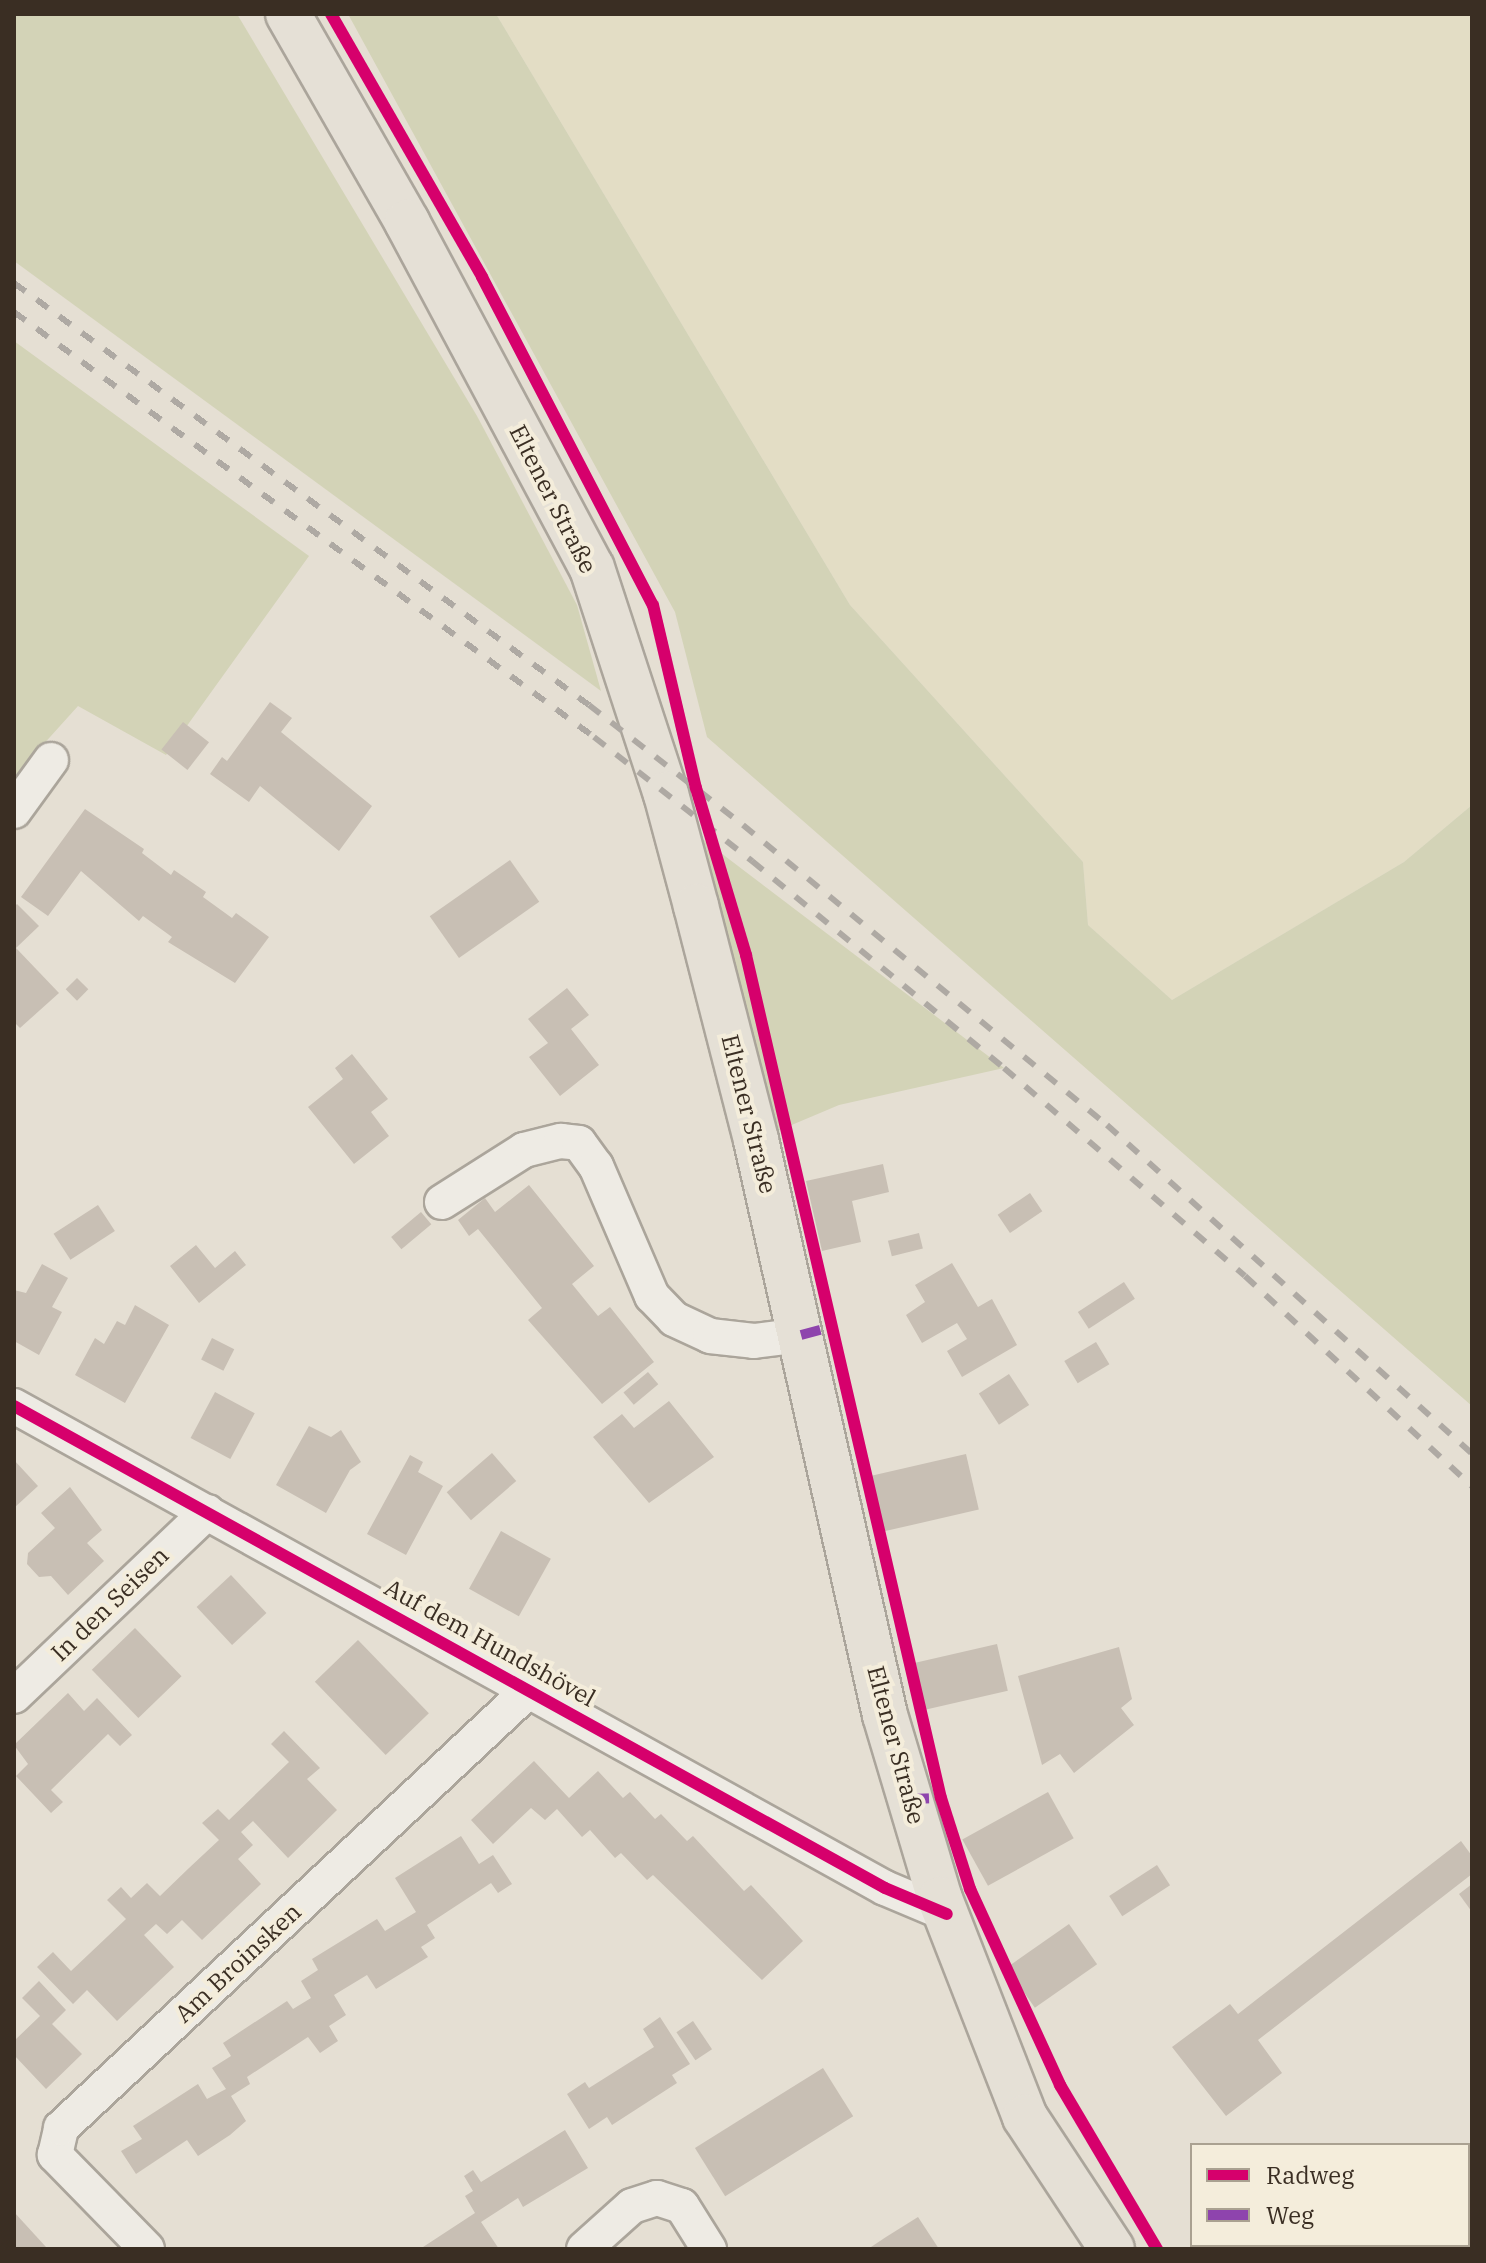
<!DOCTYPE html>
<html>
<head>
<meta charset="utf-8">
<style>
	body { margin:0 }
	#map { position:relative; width:1486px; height:2263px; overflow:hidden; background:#e5dfd3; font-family:"IBM Plex Serif",serif }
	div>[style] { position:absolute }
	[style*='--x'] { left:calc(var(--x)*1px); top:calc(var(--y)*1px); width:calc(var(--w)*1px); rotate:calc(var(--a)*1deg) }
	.farmland>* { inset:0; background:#e3ddc5 }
	.green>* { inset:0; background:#d3d3b7 }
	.building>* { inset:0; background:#c8bfb4; transform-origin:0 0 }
	.roads { filter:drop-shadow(2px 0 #aba59b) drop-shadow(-2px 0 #aba59b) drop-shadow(0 2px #aba59b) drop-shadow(0 -2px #aba59b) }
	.street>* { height:34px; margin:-17px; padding:0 17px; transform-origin:17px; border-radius:17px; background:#eeebe4 }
	.primary>* { height:44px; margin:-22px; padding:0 22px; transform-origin:22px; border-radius:22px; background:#e5e0d6 }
	.rail>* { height:6px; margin-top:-3px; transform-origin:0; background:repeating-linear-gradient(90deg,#aea9a3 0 14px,transparent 0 28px) }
	.quiet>* { height:10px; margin-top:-5px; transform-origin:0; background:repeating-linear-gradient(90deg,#8e44ad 0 20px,transparent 0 30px) }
	.cycleway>* { height:12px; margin:-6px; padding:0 6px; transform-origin:6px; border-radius:6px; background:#d6006c }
	span { translate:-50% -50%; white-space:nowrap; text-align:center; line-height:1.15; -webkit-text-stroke:8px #f4eddb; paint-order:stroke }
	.street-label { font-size:24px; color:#3a2e23 }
	.frame { position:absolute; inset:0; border:16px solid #3a2e23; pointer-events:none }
	.legend { position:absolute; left:1190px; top:2143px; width:280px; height:104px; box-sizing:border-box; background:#f4eddb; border:2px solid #aaa191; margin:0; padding:10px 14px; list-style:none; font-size:24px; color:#3a2e23 }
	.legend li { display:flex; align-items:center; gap:16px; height:40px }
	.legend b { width:40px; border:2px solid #aaa191 }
</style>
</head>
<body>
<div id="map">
	<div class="farmland">
		<div style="clip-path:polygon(496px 14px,1472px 14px,1472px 805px,1404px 862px,1172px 1000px,1088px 925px,1083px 862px,850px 605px)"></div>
	</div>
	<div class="green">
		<div style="clip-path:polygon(14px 14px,237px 14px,477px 416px,577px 605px,601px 691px,14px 261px)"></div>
		<div style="clip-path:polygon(348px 14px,496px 14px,850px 605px,1083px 862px,1088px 925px,1172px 1000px,1404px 862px,1472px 805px,1472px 1406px,707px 737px,675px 612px)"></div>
		<div style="clip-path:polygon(14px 341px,309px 556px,166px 755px,78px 706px,14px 777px)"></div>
		<div style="clip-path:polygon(671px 815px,1004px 1068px,839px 1105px,756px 1140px)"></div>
	</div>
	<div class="building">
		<div style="clip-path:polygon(270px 702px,292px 718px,281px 732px,372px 806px,339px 851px,260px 786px,249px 802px,210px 774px,222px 757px,227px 761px)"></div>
		<div style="left:183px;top:722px;width:33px;height:35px;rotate:38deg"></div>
		<div style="clip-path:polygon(85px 809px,144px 849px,142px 853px,171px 875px,174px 870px,206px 892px,203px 897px,232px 918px,236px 913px,269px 937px,235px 983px,168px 942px,172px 937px,143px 916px,139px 921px,81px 871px,48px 916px,21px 897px)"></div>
		<div style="left:510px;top:860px;width:51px;height:98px;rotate:55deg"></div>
		<div style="clip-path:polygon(17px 904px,39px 926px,16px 948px,14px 907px)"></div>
		<div style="clip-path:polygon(16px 948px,59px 993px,20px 1028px,14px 1022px)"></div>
		<div style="left:77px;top:978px;width:16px;height:16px;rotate:45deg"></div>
		<div style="clip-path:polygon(567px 988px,589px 1015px,571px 1029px,599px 1065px,560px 1096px,529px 1057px,548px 1043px,528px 1019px)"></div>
		<div style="clip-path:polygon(352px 1054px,388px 1099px,371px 1112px,389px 1136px,354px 1164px,308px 1107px,343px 1079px,335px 1068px)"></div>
		<div style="clip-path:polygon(883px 1164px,889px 1192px,852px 1201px,861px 1242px,822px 1251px,806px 1181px)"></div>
		<div style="clip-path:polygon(529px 1185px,594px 1266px,572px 1284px,598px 1316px,610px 1307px,654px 1362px,602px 1404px,528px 1320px,542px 1308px,478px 1229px,469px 1236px,458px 1220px,485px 1198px,495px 1212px)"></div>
		<div style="left:1030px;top:1193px;width:22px;height:39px;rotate:56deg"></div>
		<div style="left:98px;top:1205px;width:31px;height:53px;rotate:57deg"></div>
		<div style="left:421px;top:1212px;width:16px;height:39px;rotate:50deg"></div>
		<div style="left:919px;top:1233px;width:16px;height:32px;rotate:76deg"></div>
		<div style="clip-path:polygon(196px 1245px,215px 1268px,235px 1251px,246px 1265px,199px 1303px,170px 1266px)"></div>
		<div style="clip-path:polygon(952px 1263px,978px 1307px,992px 1299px,1017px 1345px,962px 1377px,947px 1351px,967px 1339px,957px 1323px,922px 1343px,906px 1315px,925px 1302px,915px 1285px)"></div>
		<div style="clip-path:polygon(42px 1264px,68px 1278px,52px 1307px,62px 1312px,39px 1355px,14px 1341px,14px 1290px,26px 1293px)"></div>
		<div style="left:1124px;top:1282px;width:20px;height:55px;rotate:57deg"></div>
		<div style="clip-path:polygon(135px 1305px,169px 1325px,125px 1403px,75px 1375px,95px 1338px,104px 1344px,117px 1321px,125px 1325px)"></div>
		<div style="left:212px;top:1338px;width:25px;height:24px;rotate:27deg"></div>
		<div style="left:1096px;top:1342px;width:26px;height:37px;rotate:59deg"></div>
		<div style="left:648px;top:1372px;width:16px;height:32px;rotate:50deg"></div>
		<div style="left:1009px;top:1374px;width:37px;height:36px;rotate:57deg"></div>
		<div style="left:215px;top:1392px;width:45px;height:52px;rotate:28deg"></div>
		<div style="clip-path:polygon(669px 1401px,714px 1457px,649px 1503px,593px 1437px,622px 1414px,634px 1428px)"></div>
		<div style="clip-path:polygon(309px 1426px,331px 1437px,341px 1430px,361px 1462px,350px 1470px,326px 1513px,276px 1485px)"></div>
		<div style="left:492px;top:1453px;width:37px;height:60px;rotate:49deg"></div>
		<div style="left:966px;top:1454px;width:57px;height:97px;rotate:77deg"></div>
		<div style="clip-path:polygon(410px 1455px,423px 1462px,418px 1472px,443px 1486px,406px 1555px,367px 1534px)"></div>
		<div style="clip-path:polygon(14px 1460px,38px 1486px,14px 1508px)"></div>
		<div style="clip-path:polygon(70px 1487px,102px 1530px,87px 1543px,104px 1561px,68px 1595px,51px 1576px,39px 1577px,27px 1564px,28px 1553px,55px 1528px,41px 1513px)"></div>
		<div style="left:501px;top:1531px;width:57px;height:66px;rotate:29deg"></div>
		<div style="left:231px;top:1575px;width:52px;height:47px;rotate:47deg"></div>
		<div style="left:135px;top:1628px;width:67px;height:60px;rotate:46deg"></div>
		<div style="left:358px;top:1640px;width:102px;height:60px;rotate:46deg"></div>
		<div style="left:997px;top:1644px;width:48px;height:86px;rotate:77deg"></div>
		<div style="clip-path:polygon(1119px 1647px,1132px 1699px,1121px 1708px,1134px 1725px,1074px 1773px,1060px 1754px,1042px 1765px,1018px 1676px)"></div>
		<div style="clip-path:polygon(68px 1693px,84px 1711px,97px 1698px,132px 1735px,120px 1746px,108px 1734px,51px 1790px,63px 1802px,51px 1813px,16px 1776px,28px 1764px,14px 1745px)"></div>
		<div style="clip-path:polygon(284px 1731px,320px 1768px,307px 1779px,337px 1810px,288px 1858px,253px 1821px,241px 1832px,253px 1845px,238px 1859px,261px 1884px,202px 1940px,182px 1920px,167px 1934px,156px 1924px,144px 1935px,174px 1967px,117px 2021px,87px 1990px,73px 2004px,37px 1967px,53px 1952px,71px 1971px,126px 1919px,107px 1900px,121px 1887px,131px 1898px,147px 1883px,160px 1896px,189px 1868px,219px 1840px,202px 1823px,218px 1809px,229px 1820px,289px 1762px,271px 1744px)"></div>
		<div style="clip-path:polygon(534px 1761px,569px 1798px,598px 1771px,623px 1798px,630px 1792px,655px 1819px,661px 1814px,687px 1841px,693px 1836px,744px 1891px,751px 1885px,803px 1941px,762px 1980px,653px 1875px,647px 1880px,621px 1853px,615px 1858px,590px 1830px,582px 1837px,557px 1809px,545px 1820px,531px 1808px,493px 1844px,471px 1820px)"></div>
		<div style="left:1048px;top:1792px;width:53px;height:98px;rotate:61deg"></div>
		<div style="clip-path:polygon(461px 1836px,479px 1864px,493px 1855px,512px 1884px,498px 1893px,491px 1883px,427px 1925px,435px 1938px,421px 1947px,428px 1957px,376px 1989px,367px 1975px,334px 1995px,346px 2015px,329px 2026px,338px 2041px,320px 2053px,308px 2037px,247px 2077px,250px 2084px,231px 2096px,246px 2121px,230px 2135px,198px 2156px,187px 2140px,136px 2174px,121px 2151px,142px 2139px,133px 2126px,198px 2084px,207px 2099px,226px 2089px,212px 2068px,231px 2056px,223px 2043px,287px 2001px,293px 2009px,311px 1998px,301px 1981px,318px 1970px,312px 1959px,377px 1919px,385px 1931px,416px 1912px,395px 1878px)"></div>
		<div style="clip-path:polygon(1461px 1841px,1472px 1856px,1472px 1874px,1258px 2040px,1282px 2073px,1226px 2116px,1172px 2047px,1230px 2004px,1238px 2014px)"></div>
		<div style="left:1157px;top:1865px;width:24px;height:57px;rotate:57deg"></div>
		<div style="clip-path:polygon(1472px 1884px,1472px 1912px,1459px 1894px)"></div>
		<div style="left:1069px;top:1924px;width:49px;height:76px;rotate:55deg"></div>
		<div style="clip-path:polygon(39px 1981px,66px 2010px,52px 2024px,82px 2054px,46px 2089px,14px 2055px,14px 2041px,40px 2016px,22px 1998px)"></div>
		<div style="clip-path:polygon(660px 2017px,690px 2064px,672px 2075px,677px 2083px,612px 2125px,607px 2117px,589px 2129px,567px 2094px,585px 2082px,589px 2088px,654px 2047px,643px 2029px)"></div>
		<div style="left:693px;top:2021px;width:34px;height:20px;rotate:56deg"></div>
		<div style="left:823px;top:2068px;width:57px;height:151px;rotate:58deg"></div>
		<div style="clip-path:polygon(565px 2130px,588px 2168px,523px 2207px,518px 2198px,481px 2222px,499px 2249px,420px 2249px,475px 2213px,465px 2196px,473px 2191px,464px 2176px,473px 2170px,481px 2182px)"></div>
		<div style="clip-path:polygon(14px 2212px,46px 2247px,44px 2249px,14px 2249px)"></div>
		<div style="clip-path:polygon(918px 2217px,939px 2249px,868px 2249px,886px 2237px)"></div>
		<div style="left:1209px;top:2245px;width:73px;height:7px"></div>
	</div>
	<div class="roads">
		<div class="street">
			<div style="--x:14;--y:811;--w:63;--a:-54"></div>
			<div style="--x:442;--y:1202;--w:97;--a:-32.4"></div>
			<div style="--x:524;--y:1150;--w:38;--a:-14"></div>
			<div style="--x:561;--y:1141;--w:18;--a:6"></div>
			<div style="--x:579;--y:1143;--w:29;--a:54"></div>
			<div style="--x:596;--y:1166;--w:142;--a:66.7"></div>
			<div style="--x:652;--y:1296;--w:32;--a:46"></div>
			<div style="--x:674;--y:1319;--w:40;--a:25"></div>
			<div style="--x:710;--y:1336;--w:44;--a:6.5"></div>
			<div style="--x:754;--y:1341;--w:47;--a:-7.3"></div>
			<div style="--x:14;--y:1406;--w:995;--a:28.96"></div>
			<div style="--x:885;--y:1888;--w:67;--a:22.8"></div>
			<div style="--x:14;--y:1696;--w:267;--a:-43.6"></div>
			<div style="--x:147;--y:2249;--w:132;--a:-134.4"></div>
			<div style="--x:55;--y:2155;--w:28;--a:-77"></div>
			<div style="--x:61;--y:2128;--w:641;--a:-43.1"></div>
			<div style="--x:584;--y:2249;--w:64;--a:-41.9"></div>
			<div style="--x:632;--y:2206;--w:26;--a:-18"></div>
			<div style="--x:657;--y:2198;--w:26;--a:18"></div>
			<div style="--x:682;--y:2206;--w:51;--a:57.9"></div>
		</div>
		<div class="primary">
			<div style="--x:288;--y:14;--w:240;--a:60.2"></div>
			<div style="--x:407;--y:222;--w:392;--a:61.9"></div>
			<div style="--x:592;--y:568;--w:238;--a:71.9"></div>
			<div style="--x:666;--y:794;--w:116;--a:75"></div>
			<div style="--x:696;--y:906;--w:242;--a:75.6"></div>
			<div style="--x:756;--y:1140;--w:589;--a:77.36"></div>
			<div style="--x:885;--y:1715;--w:192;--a:73.4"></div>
			<div style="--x:940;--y:1899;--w:234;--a:68.7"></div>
			<div style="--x:1025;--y:2117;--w:158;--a:56.6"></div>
		</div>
	</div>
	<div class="rail">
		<div style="--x:14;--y:283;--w:713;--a:36.28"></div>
		<div style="--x:589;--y:705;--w:195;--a:37.9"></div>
		<div style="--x:743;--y:825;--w:472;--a:39.5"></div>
		<div style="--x:1107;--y:1125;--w:491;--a:42"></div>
		<div style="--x:14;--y:312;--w:719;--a:36.23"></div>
		<div style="--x:594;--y:737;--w:201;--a:38.1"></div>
		<div style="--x:752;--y:861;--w:326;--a:39.4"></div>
		<div style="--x:1004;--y:1068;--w:318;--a:40.8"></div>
		<div style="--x:1245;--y:1276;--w:309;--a:42.8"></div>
	</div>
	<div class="quiet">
		<div style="--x:801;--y:1335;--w:31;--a:-15"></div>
		<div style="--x:909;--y:1799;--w:32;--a:-2"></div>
	</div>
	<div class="cycleway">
		<div style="--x:331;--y:14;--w:303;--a:60.1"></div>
		<div style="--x:482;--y:277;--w:370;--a:62.5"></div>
		<div style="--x:653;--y:605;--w:188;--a:76.8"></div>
		<div style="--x:696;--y:788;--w:174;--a:73.3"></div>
		<div style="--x:746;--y:955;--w:865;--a:76.98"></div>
		<div style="--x:941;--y:1798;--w:96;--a:72.3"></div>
		<div style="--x:970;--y:1889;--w:216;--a:65.3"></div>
		<div style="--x:1060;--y:2085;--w:191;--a:59.4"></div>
		<div style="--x:14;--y:1406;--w:995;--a:28.96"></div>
		<div style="--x:885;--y:1888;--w:67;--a:22.8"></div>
	</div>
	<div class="street-label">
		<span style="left:553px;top:499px;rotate:63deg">Eltener Straße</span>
		<span style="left:749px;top:1114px;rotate:76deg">Eltener Straße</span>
		<span style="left:110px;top:1604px;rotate:-44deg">In den Seisen</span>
		<span style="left:490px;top:1643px;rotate:29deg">Auf dem Hundshövel</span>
		<span style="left:896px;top:1745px;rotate:75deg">Eltener Straße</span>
		<span style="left:238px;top:1963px;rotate:-43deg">Am Broinsken</span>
	</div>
	<div class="frame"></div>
	<ul class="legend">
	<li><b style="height:10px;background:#d6006c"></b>Radweg</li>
	<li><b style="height:10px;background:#8e44ad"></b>Weg</li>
	</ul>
</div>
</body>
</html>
